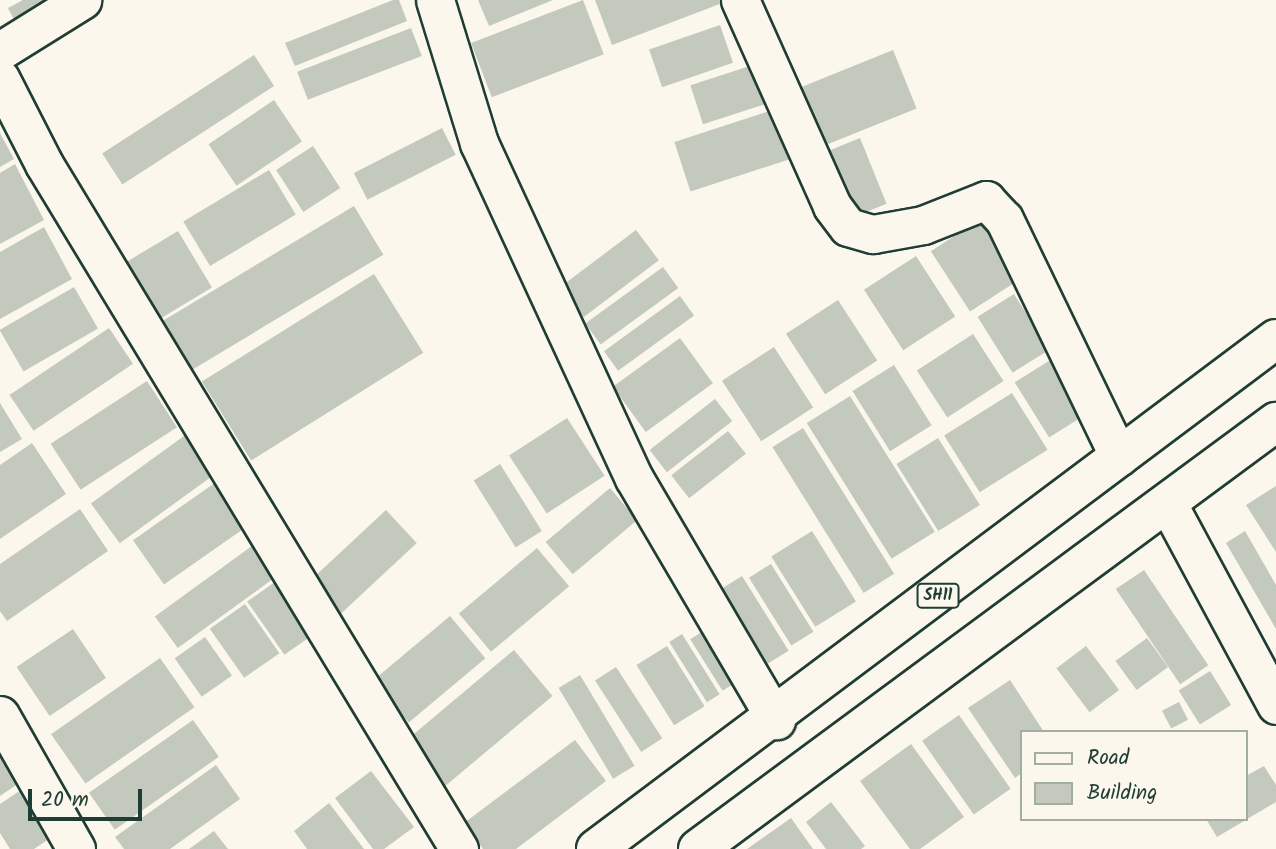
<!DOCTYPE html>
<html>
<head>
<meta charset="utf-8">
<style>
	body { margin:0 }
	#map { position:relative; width:1276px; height:849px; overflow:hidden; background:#fbf7ec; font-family:Kalam,sans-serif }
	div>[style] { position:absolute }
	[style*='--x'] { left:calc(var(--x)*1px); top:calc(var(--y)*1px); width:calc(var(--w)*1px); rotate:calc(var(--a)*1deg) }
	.building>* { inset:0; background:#c4c9be; transform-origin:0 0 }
	.roads { filter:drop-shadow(2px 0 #1f3d34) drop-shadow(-2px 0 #1f3d34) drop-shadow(0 2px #1f3d34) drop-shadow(0 -2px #1f3d34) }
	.minor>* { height:37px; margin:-18.5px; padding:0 18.5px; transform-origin:18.5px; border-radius:18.5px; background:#fbf7ec }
	.primary>* { height:38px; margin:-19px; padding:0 19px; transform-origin:19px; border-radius:19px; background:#fbf7ec }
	span { translate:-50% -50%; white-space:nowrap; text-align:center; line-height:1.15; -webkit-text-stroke:5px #fbf7ec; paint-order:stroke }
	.shield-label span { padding:2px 5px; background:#fbf7ec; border:2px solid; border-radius:5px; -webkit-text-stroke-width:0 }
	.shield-label { font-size:16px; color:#1f3d34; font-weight:700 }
	.legend { position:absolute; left:1020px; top:730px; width:228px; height:91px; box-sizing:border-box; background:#fbf7ec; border:2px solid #a3ada2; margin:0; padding:9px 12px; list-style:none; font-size:21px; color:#1f3d34 }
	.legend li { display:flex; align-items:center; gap:14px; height:35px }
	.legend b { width:35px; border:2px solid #a3ada2 }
	.scale { position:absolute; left:28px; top:789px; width:114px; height:32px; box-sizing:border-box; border:4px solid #1f3d34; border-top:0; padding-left:9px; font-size:21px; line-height:24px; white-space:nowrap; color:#1f3d34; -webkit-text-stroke:5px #fbf7ec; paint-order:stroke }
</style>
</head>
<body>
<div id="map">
	<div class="building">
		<div style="clip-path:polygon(23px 0,64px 0,18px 27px,8px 8px)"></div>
		<div style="clip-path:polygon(393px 0,399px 0,407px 21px,295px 66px,285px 43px)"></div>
		<div style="clip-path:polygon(478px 0,553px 0,489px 26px)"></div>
		<div style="left:583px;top:0;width:58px;height:120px;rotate:69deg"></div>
		<div style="clip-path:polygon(595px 0,724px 0,725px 2px,612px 45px)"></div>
		<div style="left:720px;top:25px;width:40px;height:75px;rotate:71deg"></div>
		<div style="left:411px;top:28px;width:30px;height:122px;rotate:69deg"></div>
		<div style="left:893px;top:50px;width:63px;height:104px;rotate:68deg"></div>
		<div style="left:254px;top:55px;width:37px;height:181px;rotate:57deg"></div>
		<div style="left:756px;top:64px;width:41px;height:69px;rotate:72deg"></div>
		<div style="left:274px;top:100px;width:50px;height:79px;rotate:56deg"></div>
		<div style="left:779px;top:108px;width:52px;height:110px;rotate:72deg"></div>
		<div style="left:442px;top:128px;width:30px;height:99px;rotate:63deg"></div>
		<div style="clip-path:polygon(0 133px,14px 159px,0 167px)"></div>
		<div style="left:860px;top:138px;width:71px;height:38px;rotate:68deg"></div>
		<div style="left:313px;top:146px;width:50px;height:44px;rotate:57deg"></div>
		<div style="clip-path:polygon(15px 164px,44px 220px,0 244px,0 173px)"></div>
		<div style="left:269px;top:170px;width:52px;height:100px;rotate:59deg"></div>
		<div style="left:354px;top:206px;width:57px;height:236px;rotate:59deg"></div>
		<div style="left:982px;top:218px;width:72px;height:61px;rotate:57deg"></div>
		<div style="clip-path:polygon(44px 227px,72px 279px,0 319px,0 252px)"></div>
		<div style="left:636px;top:230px;width:38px;height:94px;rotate:53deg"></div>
		<div style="left:178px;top:231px;width:66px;height:62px;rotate:59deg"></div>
		<div style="left:916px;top:256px;width:72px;height:62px;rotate:57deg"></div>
		<div style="left:663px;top:267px;width:26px;height:96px;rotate:54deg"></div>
		<div style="left:374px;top:274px;width:93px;height:203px;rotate:58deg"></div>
		<div style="left:74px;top:287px;width:48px;height:86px;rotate:60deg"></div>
		<div style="left:1014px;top:294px;width:66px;height:43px;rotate:58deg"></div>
		<div style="left:680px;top:296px;width:24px;height:94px;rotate:54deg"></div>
		<div style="left:838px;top:300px;width:72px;height:62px;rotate:57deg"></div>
		<div style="left:109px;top:328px;width:43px;height:120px;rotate:56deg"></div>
		<div style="left:973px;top:334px;width:56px;height:67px;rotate:57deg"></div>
		<div style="left:680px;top:338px;width:56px;height:83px;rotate:54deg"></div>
		<div style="left:774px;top:347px;width:72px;height:62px;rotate:57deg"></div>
		<div style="left:1052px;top:359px;width:65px;height:44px;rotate:58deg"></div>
		<div style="left:894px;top:365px;width:71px;height:49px;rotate:58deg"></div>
		<div style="left:147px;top:381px;width:55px;height:115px;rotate:57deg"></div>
		<div style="left:1012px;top:393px;width:67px;height:80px;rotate:58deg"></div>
		<div style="left:850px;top:396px;width:160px;height:51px;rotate:58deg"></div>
		<div style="left:715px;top:399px;width:28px;height:83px;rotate:52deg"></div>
		<div style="clip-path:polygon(0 403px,22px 439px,0 452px)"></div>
		<div style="left:567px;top:418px;width:69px;height:69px;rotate:57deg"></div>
		<div style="left:803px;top:428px;width:172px;height:36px;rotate:58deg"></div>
		<div style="left:728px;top:431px;width:29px;height:72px;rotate:52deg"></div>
		<div style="left:188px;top:433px;width:49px;height:120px;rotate:54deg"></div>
		<div style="left:938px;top:438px;width:79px;height:49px;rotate:58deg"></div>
		<div style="clip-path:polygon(32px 443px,66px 494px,0 539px,0 465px)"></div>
		<div style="left:500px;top:464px;width:79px;height:31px;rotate:58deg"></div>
		<div style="left:219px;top:480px;width:54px;height:105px;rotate:55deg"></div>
		<div style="clip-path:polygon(1276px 486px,1276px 552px,1246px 505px)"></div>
		<div style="left:610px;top:488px;width:42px;height:84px;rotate:50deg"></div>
		<div style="clip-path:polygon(80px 509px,108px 551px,7px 621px,0 611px,0 564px)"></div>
		<div style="left:386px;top:510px;width:45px;height:103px;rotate:47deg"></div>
		<div style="left:812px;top:531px;width:83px;height:48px;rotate:58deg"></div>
		<div style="clip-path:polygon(1245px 531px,1276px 585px,1276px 629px,1226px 543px)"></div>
		<div style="left:256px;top:543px;width:39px;height:125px;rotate:54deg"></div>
		<div style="left:537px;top:548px;width:50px;height:102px;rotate:50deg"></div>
		<div style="left:771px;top:564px;width:80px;height:26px;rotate:58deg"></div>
		<div style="left:1144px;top:570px;width:115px;height:34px;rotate:56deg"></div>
		<div style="left:742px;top:576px;width:88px;height:32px;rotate:58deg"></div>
		<div style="left:275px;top:582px;width:65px;height:34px;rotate:55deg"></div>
		<div style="left:245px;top:604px;width:60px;height:43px;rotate:55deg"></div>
		<div style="left:450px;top:616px;width:55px;height:100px;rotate:50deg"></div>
		<div style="left:708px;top:628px;width:61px;height:21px;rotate:58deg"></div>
		<div style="left:73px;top:629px;width:59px;height:68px;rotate:56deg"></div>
		<div style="left:682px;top:634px;width:71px;height:15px;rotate:58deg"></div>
		<div style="left:205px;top:637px;width:47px;height:37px;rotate:55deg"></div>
		<div style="left:1147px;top:638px;width:36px;height:39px;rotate:54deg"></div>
		<div style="left:667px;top:646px;width:71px;height:36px;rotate:58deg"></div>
		<div style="left:1086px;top:646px;width:55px;height:37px;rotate:53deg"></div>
		<div style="left:514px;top:650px;width:60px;height:142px;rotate:50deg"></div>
		<div style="left:160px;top:658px;width:60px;height:133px;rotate:55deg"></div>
		<div style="left:616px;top:667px;width:85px;height:25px;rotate:57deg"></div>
		<div style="left:1210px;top:671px;width:40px;height:37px;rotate:58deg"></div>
		<div style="left:580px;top:675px;width:106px;height:25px;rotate:59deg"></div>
		<div style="clip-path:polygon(1010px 680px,1044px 732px,1022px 732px,1022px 773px,1015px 778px,968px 708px)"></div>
		<div style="left:1179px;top:702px;width:20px;height:19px;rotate:63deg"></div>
		<div style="left:959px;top:715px;width:90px;height:45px;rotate:55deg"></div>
		<div style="left:193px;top:720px;width:45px;height:127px;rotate:55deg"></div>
		<div style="clip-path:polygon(575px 740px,606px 781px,516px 849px,483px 849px,464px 823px)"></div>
		<div style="clip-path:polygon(911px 744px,964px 817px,920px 849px,910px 849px,860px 781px)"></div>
		<div style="clip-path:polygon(0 747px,22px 781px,0 796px)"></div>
		<div style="clip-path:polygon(216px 765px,240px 799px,170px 849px,124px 849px,115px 837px)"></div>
		<div style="clip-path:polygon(1264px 766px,1276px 785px,1276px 802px,1217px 837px,1206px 819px,1246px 819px,1246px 776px)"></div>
		<div style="clip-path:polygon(371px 771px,414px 827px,384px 849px,373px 849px,335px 798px)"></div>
		<div style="clip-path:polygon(24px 788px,55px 835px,34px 849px,10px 849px,0 833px,0 804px)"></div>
		<div style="clip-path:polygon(831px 802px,865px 846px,861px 849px,826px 849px,806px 822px)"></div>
		<div style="clip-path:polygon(329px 803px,364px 849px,307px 849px,294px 831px)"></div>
		<div style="clip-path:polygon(791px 818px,813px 849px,747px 849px)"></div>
		<div style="clip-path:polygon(214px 831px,228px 849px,189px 849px)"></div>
	</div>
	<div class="roads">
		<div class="minor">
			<div style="--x:435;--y:0;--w:150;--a:72.9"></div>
			<div style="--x:479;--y:143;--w:369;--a:65.2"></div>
			<div style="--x:634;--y:478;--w:281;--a:59.6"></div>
			<div style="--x:740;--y:0;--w:226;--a:65.9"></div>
			<div style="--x:832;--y:206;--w:26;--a:53"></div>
			<div style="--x:848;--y:227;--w:26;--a:16"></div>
			<div style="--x:873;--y:234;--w:51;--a:-10.2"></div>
			<div style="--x:923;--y:225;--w:68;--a:-21.6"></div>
			<div style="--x:986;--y:200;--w:26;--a:47"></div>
			<div style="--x:1004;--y:219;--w:264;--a:64.2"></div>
			<div style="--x:0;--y:51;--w:97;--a:-31.9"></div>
			<div style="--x:0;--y:78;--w:97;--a:62.9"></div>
			<div style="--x:44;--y:164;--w:801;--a:58.79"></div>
			<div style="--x:1169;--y:506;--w:226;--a:61.7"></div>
			<div style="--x:0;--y:715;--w:154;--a:60.4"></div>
		</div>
		<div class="primary">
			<div style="--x:596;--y:849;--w:850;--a:-36.87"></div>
			<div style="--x:698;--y:849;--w:719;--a:-36.46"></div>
		</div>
	</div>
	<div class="shield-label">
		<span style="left:938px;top:596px">SH11</span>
	</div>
	<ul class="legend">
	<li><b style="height:9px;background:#fbf7ec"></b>Road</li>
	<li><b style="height:19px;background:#c4c9be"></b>Building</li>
	</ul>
	<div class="scale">20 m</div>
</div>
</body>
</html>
